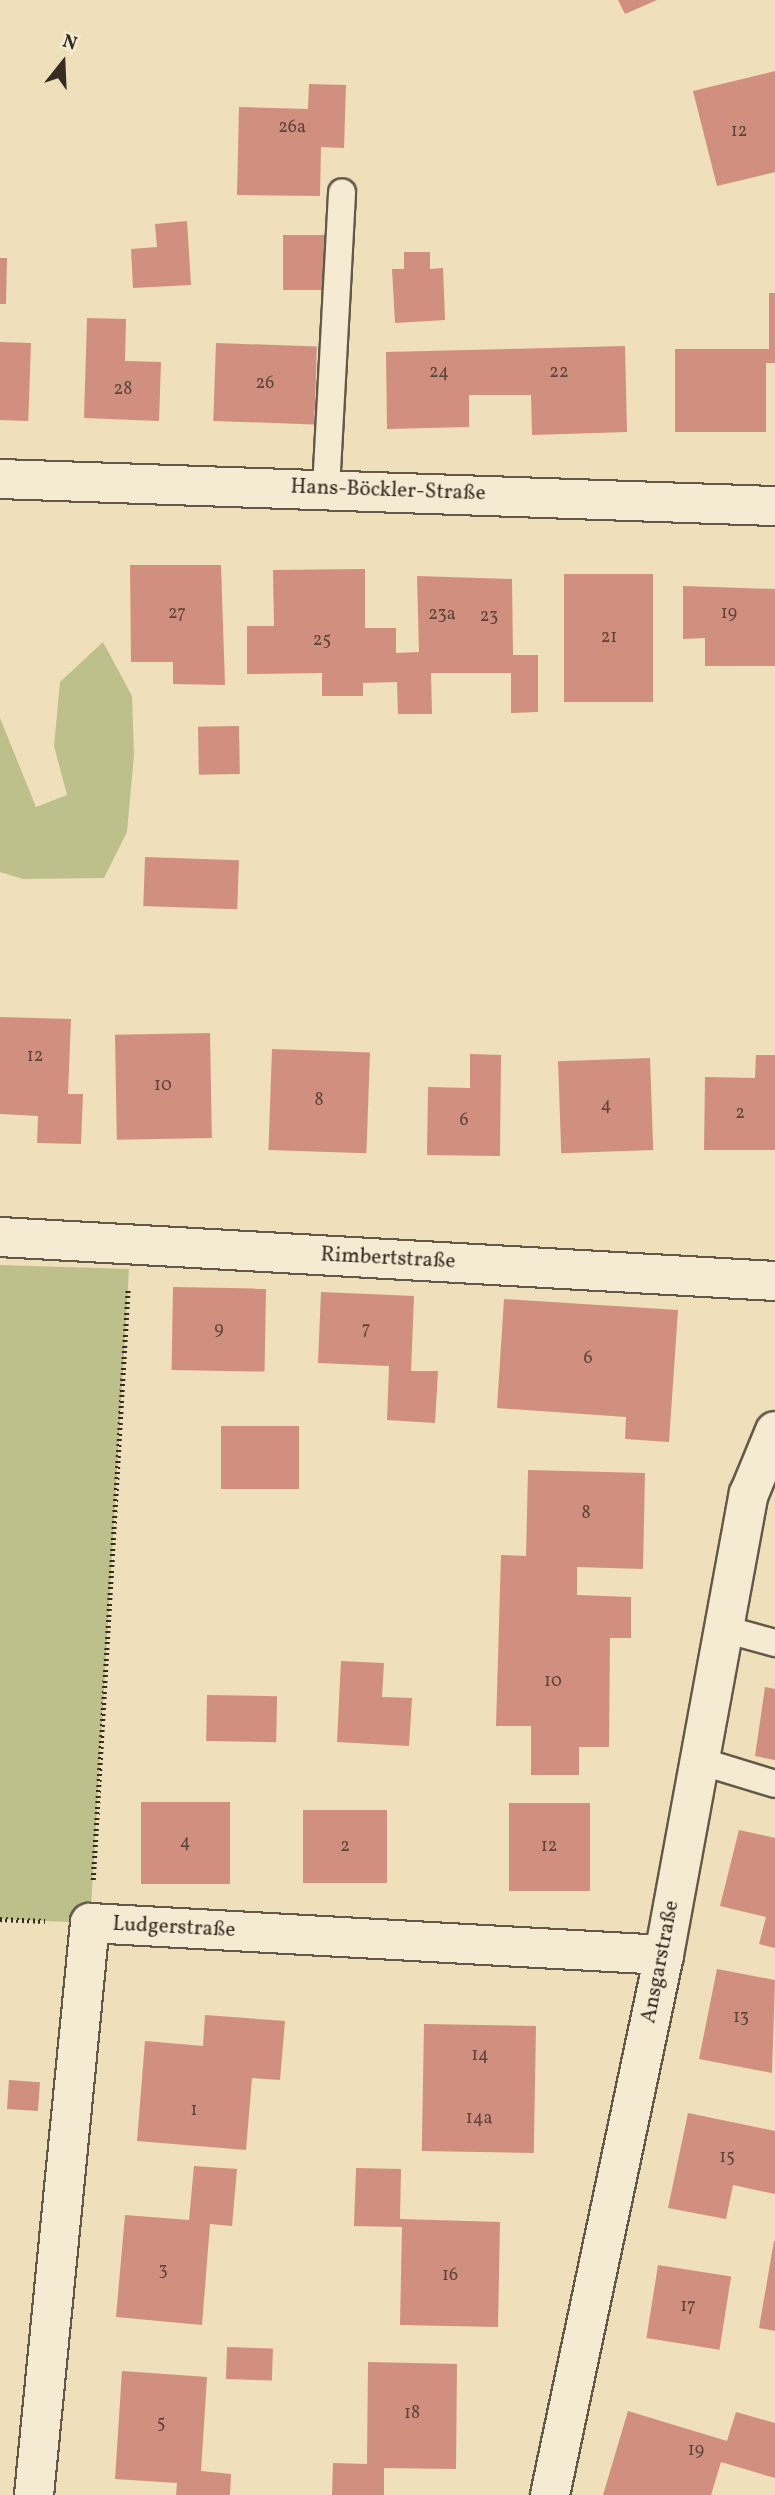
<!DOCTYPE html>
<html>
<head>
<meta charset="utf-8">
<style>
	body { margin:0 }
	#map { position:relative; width:775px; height:2495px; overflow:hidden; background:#efdfba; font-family:Vollkorn,serif }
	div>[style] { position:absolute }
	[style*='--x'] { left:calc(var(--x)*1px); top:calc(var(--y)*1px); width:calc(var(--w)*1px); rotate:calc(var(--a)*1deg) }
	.green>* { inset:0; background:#bec08c }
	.building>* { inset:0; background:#d18f7f; transform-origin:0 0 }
	.path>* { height:4.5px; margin-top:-2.25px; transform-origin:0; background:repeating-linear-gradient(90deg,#352c22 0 2px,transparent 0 5.5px) }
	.roads { filter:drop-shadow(2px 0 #645948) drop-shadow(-2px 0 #645948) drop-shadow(0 2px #645948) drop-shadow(0 -2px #645948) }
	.lane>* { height:26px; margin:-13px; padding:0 13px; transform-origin:13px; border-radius:13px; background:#f5ead2 }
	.street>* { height:38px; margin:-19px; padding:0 19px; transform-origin:19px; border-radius:19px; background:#f5ead2 }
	span { translate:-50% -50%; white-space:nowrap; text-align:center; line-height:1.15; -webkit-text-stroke:5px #f5ead2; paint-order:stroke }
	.number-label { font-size:18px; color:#5c4539 }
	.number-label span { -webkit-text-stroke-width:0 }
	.street-label { font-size:21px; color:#352c22 }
	.north { position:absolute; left:28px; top:28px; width:70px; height:70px; -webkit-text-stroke:5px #f5ead2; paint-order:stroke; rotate:18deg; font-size:19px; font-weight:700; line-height:28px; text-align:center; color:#352c22 }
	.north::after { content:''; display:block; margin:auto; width:24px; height:32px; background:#352c22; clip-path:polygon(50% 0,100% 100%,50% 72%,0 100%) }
</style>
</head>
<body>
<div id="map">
	<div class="green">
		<div style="clip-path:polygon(103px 642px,132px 696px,134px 755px,127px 832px,104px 878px,23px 879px,0 872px,0 718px,36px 807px,67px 795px,54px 746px,60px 682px)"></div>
		<div style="clip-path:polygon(0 1265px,129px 1269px,90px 1923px,0 1919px)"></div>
	</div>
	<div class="building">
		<div style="clip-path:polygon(618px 0,657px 0,625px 14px)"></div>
		<div style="clip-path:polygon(775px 71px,775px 172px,717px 186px,693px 91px)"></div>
		<div style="clip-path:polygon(309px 84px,346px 85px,344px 148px,321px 147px,320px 196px,237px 195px,239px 107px,308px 109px)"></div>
		<div style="clip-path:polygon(187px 221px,191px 285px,133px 288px,131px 249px,157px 247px,155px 224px)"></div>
		<div style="left:283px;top:235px;width:44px;height:55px"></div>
		<div style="clip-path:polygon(404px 252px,430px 252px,430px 269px,443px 268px,445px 320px,395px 323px,392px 269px,404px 269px)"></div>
		<div style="clip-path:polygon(0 258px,7px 258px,6px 304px,0 304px)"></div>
		<div style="clip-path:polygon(769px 293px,775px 293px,775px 363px,766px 363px,766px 432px,675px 432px,675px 349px,769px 349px)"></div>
		<div style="clip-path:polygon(87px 318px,126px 319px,125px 361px,161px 362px,159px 421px,84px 418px)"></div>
		<div style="left:0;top:342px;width:31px;height:78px;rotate:2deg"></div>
		<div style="left:216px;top:343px;width:101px;height:78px;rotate:2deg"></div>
		<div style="clip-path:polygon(625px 346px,627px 432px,532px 435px,531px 395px,469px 395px,469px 427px,387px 429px,386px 352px)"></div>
		<div style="clip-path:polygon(130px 565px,221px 565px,225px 685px,173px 684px,173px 662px,131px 662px)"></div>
		<div style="clip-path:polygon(365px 569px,365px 628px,396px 628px,396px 653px,419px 652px,417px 576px,512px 579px,513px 655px,538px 655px,538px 712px,511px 713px,511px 673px,431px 673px,432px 714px,398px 714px,397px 682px,363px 683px,363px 696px,322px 696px,322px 673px,247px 674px,247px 626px,274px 626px,273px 570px)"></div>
		<div style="left:564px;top:574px;width:89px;height:128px"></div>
		<div style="clip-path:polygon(683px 586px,775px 589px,775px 666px,705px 666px,705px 638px,683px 639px)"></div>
		<div style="left:239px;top:726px;width:48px;height:41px;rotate:89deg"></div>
		<div style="left:145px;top:857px;width:94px;height:49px;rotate:2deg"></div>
		<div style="clip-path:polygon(0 1017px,71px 1019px,68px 1094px,83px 1094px,81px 1144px,37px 1143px,38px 1116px,0 1114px)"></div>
		<div style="left:210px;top:1033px;width:105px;height:95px;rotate:89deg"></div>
		<div style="left:272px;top:1049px;width:98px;height:101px;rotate:2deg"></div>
		<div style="clip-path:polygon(470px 1054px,501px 1055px,500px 1156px,427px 1155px,428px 1087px,470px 1088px)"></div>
		<div style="clip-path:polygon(756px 1055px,775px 1055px,775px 1150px,704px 1150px,705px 1077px,755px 1078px)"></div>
		<div style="left:650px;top:1058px;width:92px;height:92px;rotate:88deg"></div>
		<div style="left:173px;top:1287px;width:93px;height:83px;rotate:1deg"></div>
		<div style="clip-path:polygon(321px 1292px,414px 1296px,411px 1371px,438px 1371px,435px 1423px,387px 1420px,389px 1366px,318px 1363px)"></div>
		<div style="clip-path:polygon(504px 1299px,678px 1310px,669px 1442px,625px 1439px,626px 1417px,497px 1408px)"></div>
		<div style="left:221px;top:1426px;width:78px;height:63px"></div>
		<div style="clip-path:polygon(528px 1470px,645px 1473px,643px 1569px,577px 1567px,577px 1595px,631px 1597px,631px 1638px,610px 1638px,609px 1747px,579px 1747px,579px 1775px,531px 1775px,531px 1726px,496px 1726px,501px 1555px,526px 1556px)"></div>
		<div style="clip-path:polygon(341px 1661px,384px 1663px,382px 1697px,412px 1698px,409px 1746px,337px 1742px)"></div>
		<div style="clip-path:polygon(765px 1687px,775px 1689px,775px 1760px,755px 1756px)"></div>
		<div style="left:207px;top:1695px;width:70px;height:46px;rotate:1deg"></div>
		<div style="left:141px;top:1802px;width:89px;height:82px"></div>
		<div style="left:509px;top:1803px;width:81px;height:88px"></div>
		<div style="left:303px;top:1810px;width:84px;height:73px"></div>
		<div style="clip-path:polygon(739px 1830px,775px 1838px,775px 1948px,759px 1944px,766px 1917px,720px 1906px)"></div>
		<div style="clip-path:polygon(717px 1969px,775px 1980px,772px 2073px,699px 2059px)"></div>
		<div style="clip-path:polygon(205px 2015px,285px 2021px,280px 2080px,252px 2078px,246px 2150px,137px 2141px,145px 2041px,203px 2046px)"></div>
		<div style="left:424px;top:2024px;width:112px;height:127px;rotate:1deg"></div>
		<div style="left:9px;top:2080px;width:31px;height:29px;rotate:4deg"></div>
		<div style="clip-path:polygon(688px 2113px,775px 2131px,775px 2194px,733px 2185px,726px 2219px,668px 2208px)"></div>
		<div style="clip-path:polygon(194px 2166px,237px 2169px,232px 2226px,210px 2224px,202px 2325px,116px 2317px,125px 2215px,189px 2220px)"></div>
		<div style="clip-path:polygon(356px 2168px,401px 2169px,400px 2219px,500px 2222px,498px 2327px,400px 2325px,402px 2227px,354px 2226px)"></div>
		<div style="clip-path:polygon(774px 2241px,775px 2241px,775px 2331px,759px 2328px)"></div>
		<div style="left:658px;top:2265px;width:74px;height:74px;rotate:9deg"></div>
		<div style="left:227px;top:2347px;width:46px;height:32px;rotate:2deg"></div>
		<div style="clip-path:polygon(368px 2362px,457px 2364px,456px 2469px,384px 2468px,384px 2495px,332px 2495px,333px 2463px,367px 2464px)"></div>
		<div style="clip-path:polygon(122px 2371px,207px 2377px,201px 2471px,231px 2474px,230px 2495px,176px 2495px,177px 2483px,115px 2479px)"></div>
		<div style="clip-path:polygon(628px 2411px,727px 2441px,736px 2412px,775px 2423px,775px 2478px,721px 2462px,711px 2495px,603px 2495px)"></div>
	</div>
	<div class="path">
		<div style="--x:93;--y:1880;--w:594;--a:-86.62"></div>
		<div style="--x:0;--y:1919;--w:45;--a:2.5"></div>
	</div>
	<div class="roads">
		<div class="lane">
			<div style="--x:326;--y:489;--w:297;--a:-86.9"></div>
			<div style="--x:724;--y:1629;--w:53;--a:15.4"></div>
			<div style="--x:700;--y:1761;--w:78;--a:17"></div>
		</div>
		<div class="street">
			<div style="--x:0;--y:479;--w:775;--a:2"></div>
			<div style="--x:0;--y:1237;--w:776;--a:3.25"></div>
			<div style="--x:34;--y:2495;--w:575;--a:-84.41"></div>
			<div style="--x:90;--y:1923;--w:575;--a:3.19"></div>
			<div style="--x:550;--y:2495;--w:552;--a:-78.08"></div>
			<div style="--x:664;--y:1955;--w:469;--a:-79.6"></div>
			<div style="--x:749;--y:1494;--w:68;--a:-67.6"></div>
		</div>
	</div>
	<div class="number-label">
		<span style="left:292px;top:128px">26a</span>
		<span style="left:739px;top:132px">12</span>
		<span style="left:439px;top:373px">24</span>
		<span style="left:559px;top:373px">22</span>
		<span style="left:265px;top:384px">26</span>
		<span style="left:123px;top:390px">28</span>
		<span style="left:177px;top:614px">27</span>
		<span style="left:729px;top:614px">19</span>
		<span style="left:442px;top:615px">23a</span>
		<span style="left:489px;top:617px">23</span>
		<span style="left:609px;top:638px">21</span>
		<span style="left:322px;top:641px">25</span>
		<span style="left:35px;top:1057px">12</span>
		<span style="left:163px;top:1086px">10</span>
		<span style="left:319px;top:1101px">8</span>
		<span style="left:606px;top:1106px">4</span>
		<span style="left:740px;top:1114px">2</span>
		<span style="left:464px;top:1121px">6</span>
		<span style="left:219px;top:1330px">9</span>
		<span style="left:366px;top:1330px">7</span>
		<span style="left:588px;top:1359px">6</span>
		<span style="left:586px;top:1514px">8</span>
		<span style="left:553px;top:1682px">10</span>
		<span style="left:185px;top:1843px">4</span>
		<span style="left:345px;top:1847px">2</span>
		<span style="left:549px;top:1847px">12</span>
		<span style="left:741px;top:2018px">13</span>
		<span style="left:480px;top:2056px">14</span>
		<span style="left:194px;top:2111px">1</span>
		<span style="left:479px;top:2119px">14a</span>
		<span style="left:727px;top:2158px">15</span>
		<span style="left:163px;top:2271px">3</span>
		<span style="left:450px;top:2276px">16</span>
		<span style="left:688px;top:2307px">17</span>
		<span style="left:412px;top:2414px">18</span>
		<span style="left:161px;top:2424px">5</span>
		<span style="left:696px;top:2451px">19</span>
	</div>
	<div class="street-label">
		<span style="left:388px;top:491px;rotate:2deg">Hans-Böckler-Straße</span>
		<span style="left:388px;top:1259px;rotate:3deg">Rimbertstraße</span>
		<span style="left:174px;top:1928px;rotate:3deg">Ludgerstraße</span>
		<span style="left:661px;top:1962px;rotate:-79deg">Ansgarstraße</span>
	</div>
	<div class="north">N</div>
</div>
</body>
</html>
